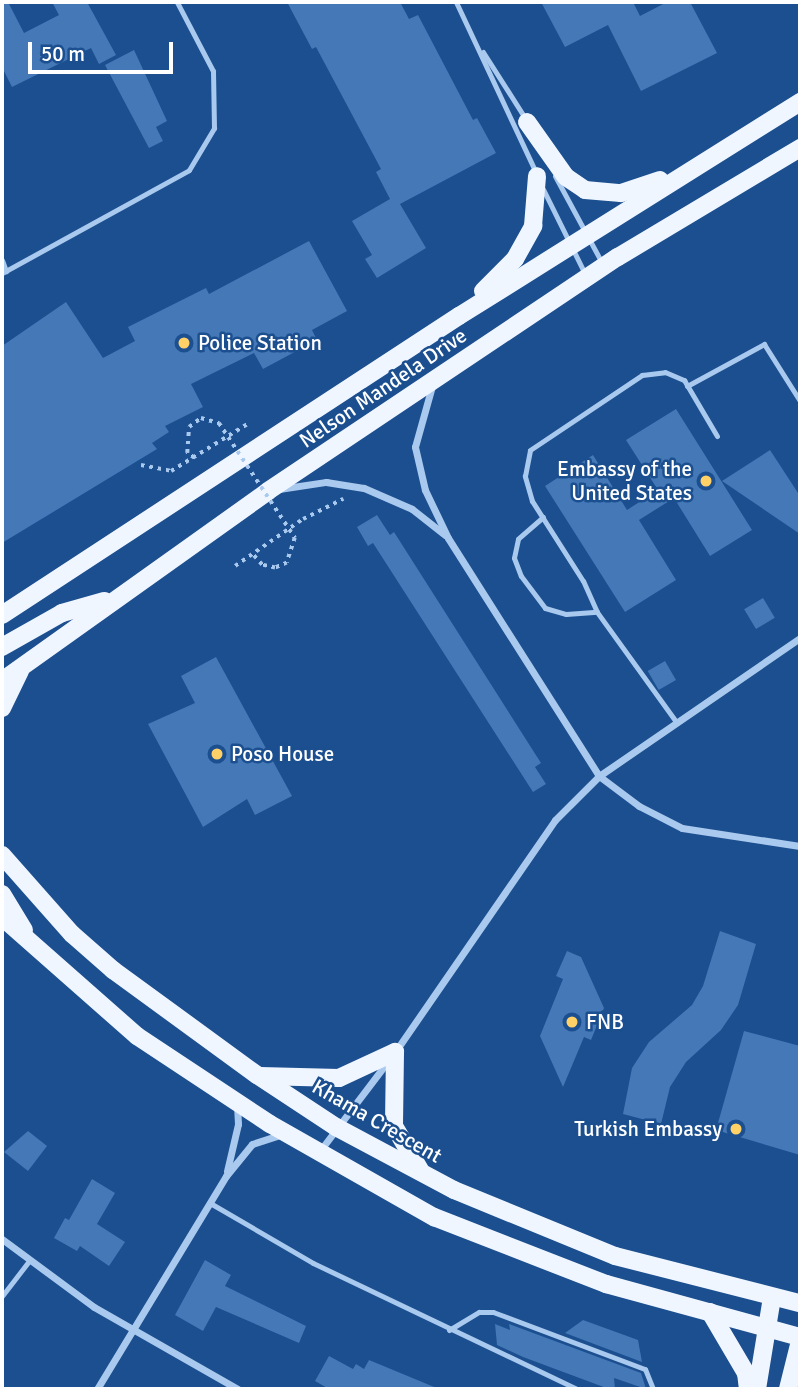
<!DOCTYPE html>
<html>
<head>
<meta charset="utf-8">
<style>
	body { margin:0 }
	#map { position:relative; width:802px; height:1391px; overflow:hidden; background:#1b4f8f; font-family:Signika,sans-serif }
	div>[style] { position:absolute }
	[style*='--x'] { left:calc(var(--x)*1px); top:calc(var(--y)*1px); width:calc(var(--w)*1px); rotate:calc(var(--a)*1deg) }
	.building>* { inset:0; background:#4478b7; transform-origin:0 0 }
	.path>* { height:3.5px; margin-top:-1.75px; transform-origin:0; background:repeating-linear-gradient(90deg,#a9c9ee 0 3.5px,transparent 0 8.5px) }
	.service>* { height:5px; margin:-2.5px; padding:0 2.5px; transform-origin:2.5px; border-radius:2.5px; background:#a9c9ee }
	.minor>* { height:7px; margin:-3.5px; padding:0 3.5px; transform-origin:3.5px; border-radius:3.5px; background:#a9c9ee }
	.primary>* { height:18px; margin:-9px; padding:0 9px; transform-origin:9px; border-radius:9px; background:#f0f6ff }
	.path-bridge>* { height:3.5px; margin-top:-1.75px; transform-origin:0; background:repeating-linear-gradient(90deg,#a9c9ee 0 3.5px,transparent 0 8.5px) }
	.dots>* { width:19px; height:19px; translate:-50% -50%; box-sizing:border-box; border:4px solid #1b4f8f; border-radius:50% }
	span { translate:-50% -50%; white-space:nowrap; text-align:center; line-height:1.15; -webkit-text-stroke:5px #1b4f8f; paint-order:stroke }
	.poi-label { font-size:21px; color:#fff }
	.left { translate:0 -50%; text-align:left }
	.right { translate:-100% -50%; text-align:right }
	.street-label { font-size:21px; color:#fff }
	.frame { position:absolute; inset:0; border:4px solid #fff; pointer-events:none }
	.scale { position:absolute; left:28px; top:42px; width:145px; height:32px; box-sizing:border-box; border:4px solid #fff; border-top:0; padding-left:9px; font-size:21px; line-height:24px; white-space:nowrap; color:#fff; -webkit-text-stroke:5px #1b4f8f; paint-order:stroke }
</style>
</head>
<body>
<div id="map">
	<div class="building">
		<div style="clip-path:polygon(2px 2px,8px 2px,24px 33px,59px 15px,52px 2px,87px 2px,116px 55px,99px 64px,91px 48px,12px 87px,2px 67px)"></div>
		<div style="clip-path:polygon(287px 2px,400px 2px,409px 19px,418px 15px,473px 120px,477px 118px,496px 153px,400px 204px,426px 248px,377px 278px,365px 259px,372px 255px,352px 221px,390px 199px,376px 172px,381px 169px,316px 47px,312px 49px)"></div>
		<div style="clip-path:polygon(541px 2px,633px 2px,640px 16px,667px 2px,690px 2px,717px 53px,641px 91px,608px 25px,565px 47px)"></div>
		<div style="clip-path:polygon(134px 50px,167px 121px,156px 127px,163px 141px,149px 148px,105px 65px)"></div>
		<div style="clip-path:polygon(309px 241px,347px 311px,312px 330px,317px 340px,263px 369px,254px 353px,191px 384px,203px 407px,165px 426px,169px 432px,152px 443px,157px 449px,2px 543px,2px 346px,66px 302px,103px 358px,135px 341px,128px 327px,206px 288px,209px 294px)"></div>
		<div style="clip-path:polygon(676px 409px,752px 530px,710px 556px,674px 498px,639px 520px,676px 580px,625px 612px,545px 486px,593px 455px,627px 510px,658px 490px,626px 440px)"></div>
		<div style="clip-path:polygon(770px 450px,800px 496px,800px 534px,722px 481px)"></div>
		<div style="clip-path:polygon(377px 515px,390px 535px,394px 532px,541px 763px,535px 767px,546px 784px,533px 792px,373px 543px,368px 546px,357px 527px)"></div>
		<div style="left:763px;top:598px;width:23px;height:22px;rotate:59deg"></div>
		<div style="clip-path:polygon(216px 657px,292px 796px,255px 815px,247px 799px,203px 827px,148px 724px,195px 703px,181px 676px)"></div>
		<div style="left:665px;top:661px;width:22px;height:20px;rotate:60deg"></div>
		<div style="clip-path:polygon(720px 931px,756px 944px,738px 1005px,721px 1030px,686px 1062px,670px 1087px,661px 1124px,623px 1114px,632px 1068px,649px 1042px,692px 1005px,703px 986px)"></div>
		<div style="clip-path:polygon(567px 951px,581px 957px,604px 1008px,591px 1040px,584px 1037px,563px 1087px,540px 1036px,563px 979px,556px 976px)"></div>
		<div style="clip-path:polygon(744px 1031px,800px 1046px,800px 1155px,716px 1130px)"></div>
		<div style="clip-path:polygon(28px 1131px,47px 1146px,28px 1171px,4px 1152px)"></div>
		<div style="clip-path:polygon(92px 1179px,115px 1193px,97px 1224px,125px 1242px,109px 1266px,80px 1246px,77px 1251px,54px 1238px,65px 1218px,69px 1220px)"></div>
		<div style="clip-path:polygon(205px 1260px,231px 1275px,225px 1286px,306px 1326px,299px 1343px,216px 1307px,203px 1331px,175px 1315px)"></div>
		<div style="clip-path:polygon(583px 1320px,638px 1340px,642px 1362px,565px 1333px)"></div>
		<div style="clip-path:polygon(495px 1324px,510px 1330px,509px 1324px,641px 1373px,646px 1389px,614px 1378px,615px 1389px,609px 1389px,523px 1357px,497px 1345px)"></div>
		<div style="clip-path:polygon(329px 1356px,353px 1369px,356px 1364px,364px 1369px,369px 1360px,439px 1389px,329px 1389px,315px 1381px)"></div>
	</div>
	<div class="path">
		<div style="--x:141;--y:465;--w:31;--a:11"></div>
		<div style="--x:171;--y:471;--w:92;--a:-31.6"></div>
		<div style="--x:235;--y:566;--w:83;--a:-34.7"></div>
		<div style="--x:303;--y:519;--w:45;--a:-26.6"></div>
	</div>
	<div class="service">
		<div style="--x:456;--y:2;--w:189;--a:64.9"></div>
		<div style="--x:483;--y:52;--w:78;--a:57.5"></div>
		<div style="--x:555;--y:176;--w:99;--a:61.6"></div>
		<div style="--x:543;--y:189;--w:95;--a:63.7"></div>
		<div style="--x:2;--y:260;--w:12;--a:70"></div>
		<div style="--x:2;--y:273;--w:213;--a:-28.8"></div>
		<div style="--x:189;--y:170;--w:49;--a:-59.2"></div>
		<div style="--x:214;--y:128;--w:57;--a:-91"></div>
		<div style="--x:213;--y:71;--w:78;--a:-117.6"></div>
		<div style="--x:687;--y:386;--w:88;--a:-28.6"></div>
		<div style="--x:764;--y:344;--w:67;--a:57.7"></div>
		<div style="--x:543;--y:517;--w:33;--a:139"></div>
		<div style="--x:518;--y:539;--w:19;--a:102"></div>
		<div style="--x:514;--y:558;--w:19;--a:69"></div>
		<div style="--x:521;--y:576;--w:40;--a:53"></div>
		<div style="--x:545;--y:608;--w:22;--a:16"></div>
		<div style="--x:566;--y:614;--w:31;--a:-4"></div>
		<div style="--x:677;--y:723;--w:137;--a:-125.8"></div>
		<div style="--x:597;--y:612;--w:34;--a:-114"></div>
		<div style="--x:583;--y:581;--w:95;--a:-122.5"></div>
		<div style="--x:532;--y:501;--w:26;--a:-106"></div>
		<div style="--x:525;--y:476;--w:26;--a:-79"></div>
		<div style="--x:530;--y:450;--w:135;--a:-33.8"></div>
		<div style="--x:642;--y:375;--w:23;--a:-7"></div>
		<div style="--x:665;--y:372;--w:21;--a:23"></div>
		<div style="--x:684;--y:380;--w:65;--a:59.5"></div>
		<div style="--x:210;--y:1203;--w:119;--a:30.2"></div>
		<div style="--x:313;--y:1263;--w:293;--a:25.5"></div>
		<div style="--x:2;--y:1296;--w:44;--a:-52.4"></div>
		<div style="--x:449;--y:1330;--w:35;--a:-31"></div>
		<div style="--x:479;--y:1312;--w:14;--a:0"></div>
		<div style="--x:493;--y:1312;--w:162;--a:20.6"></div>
		<div style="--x:645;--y:1369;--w:22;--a:68"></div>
	</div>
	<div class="minor">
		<div style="--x:432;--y:386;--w:63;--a:105.6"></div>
		<div style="--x:415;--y:447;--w:44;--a:76.9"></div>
		<div style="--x:425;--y:490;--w:53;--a:64.4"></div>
		<div style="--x:448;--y:538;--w:282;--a:57.6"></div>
		<div style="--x:599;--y:776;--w:50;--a:36.9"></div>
		<div style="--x:639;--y:806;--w:48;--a:27.1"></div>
		<div style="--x:682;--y:828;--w:119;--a:8.7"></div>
		<div style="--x:279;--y:489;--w:48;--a:-8.5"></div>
		<div style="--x:326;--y:482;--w:38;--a:9"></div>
		<div style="--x:364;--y:488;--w:52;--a:23.6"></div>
		<div style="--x:412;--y:509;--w:42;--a:38.2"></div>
		<div style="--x:395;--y:1052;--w:282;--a:-55.4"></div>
		<div style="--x:555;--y:820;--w:62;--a:-45"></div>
		<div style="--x:599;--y:776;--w:244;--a:-34.5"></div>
		<div style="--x:319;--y:1152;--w:114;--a:-52.8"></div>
		<div style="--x:227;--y:1171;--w:48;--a:-76.8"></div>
		<div style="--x:238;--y:1124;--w:20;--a:-93"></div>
		<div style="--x:2;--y:1239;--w:114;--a:36.5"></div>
		<div style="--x:94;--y:1307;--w:166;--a:29.7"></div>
		<div style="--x:97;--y:1389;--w:249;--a:-58.8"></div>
		<div style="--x:226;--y:1176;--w:41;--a:-50.9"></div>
		<div style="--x:252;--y:1144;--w:32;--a:-18"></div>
	</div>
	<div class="primary">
		<div style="--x:527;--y:122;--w:67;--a:54.7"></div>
		<div style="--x:566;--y:177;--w:23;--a:34"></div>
		<div style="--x:585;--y:190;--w:36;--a:5"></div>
		<div style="--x:621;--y:193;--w:41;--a:-18.4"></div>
		<div style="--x:483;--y:291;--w:45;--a:-45"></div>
		<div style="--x:515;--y:259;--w:38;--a:-61"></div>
		<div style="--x:533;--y:226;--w:50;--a:-85.4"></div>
		<div style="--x:2;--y:615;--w:546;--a:-33.2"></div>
		<div style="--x:459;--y:316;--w:403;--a:-32.1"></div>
		<div style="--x:2;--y:647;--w:69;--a:-29.5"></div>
		<div style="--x:62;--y:613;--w:44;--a:-15.9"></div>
		<div style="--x:2;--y:681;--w:327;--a:-35.5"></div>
		<div style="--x:268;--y:491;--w:421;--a:-33.8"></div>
		<div style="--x:618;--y:257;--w:212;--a:-30.9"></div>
		<div style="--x:2;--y:708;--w:41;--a:-64.1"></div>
		<div style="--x:2;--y:855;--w:106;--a:48.5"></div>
		<div style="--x:72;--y:934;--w:55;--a:41.3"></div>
		<div style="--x:113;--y:970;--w:178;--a:36.1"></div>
		<div style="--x:257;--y:1075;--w:95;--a:33.4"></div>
		<div style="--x:336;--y:1127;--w:134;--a:28.1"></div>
		<div style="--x:454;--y:1190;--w:174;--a:22.3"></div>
		<div style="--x:615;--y:1256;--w:191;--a:14.3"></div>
		<div style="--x:2;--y:894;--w:42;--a:58.6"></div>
		<div style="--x:2;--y:917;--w:180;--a:41.4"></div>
		<div style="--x:137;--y:1036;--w:159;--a:33.5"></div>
		<div style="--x:270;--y:1124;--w:189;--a:29.6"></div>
		<div style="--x:434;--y:1217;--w:185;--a:21.3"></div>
		<div style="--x:606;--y:1284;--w:201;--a:15.3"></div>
		<div style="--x:395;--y:1052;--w:74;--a:90.8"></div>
		<div style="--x:394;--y:1126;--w:51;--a:59.4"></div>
		<div style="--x:260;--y:1076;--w:79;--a:1.5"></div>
		<div style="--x:339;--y:1078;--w:62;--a:-24.9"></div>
		<div style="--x:710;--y:1312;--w:71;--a:59.5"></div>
		<div style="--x:746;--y:1373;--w:16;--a:83"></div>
		<div style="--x:757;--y:1389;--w:93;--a:-80.7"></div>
		<div style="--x:788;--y:1389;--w:49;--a:-76"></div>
	</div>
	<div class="path-bridge">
		<div style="--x:194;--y:458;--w:9;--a:-144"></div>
		<div style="--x:187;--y:453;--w:26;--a:-86"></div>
		<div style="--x:189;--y:427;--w:15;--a:-37"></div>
		<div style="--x:201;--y:418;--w:19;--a:16"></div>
		<div style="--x:219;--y:423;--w:138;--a:56.5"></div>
		<div style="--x:295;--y:538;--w:26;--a:108"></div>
		<div style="--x:287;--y:563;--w:13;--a:157"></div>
		<div style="--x:275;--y:568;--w:13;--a:-167"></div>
		<div style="--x:262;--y:565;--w:15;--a:-132"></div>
	</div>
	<div class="dots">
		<div style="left:184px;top:343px;background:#ffd166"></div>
		<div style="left:706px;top:481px;background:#ffd166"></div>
		<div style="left:217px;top:754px;background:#ffd166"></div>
		<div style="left:572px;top:1022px;background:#ffd166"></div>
		<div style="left:736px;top:1129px;background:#ffd166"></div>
	</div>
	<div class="poi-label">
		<span class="left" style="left:198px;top:343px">Police Station</span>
		<span class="right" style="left:692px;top:481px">Embassy of the<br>United States</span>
		<span class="left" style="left:231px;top:754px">Poso House</span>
		<span class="left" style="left:586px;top:1022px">FNB</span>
		<span class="right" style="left:722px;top:1129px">Turkish Embassy</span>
	</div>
	<div class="street-label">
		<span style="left:383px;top:388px;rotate:-34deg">Nelson Mandela Drive</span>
		<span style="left:377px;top:1121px;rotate:30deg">Khama Crescent</span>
	</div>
	<div class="frame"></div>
	<div class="scale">50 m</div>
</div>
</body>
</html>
